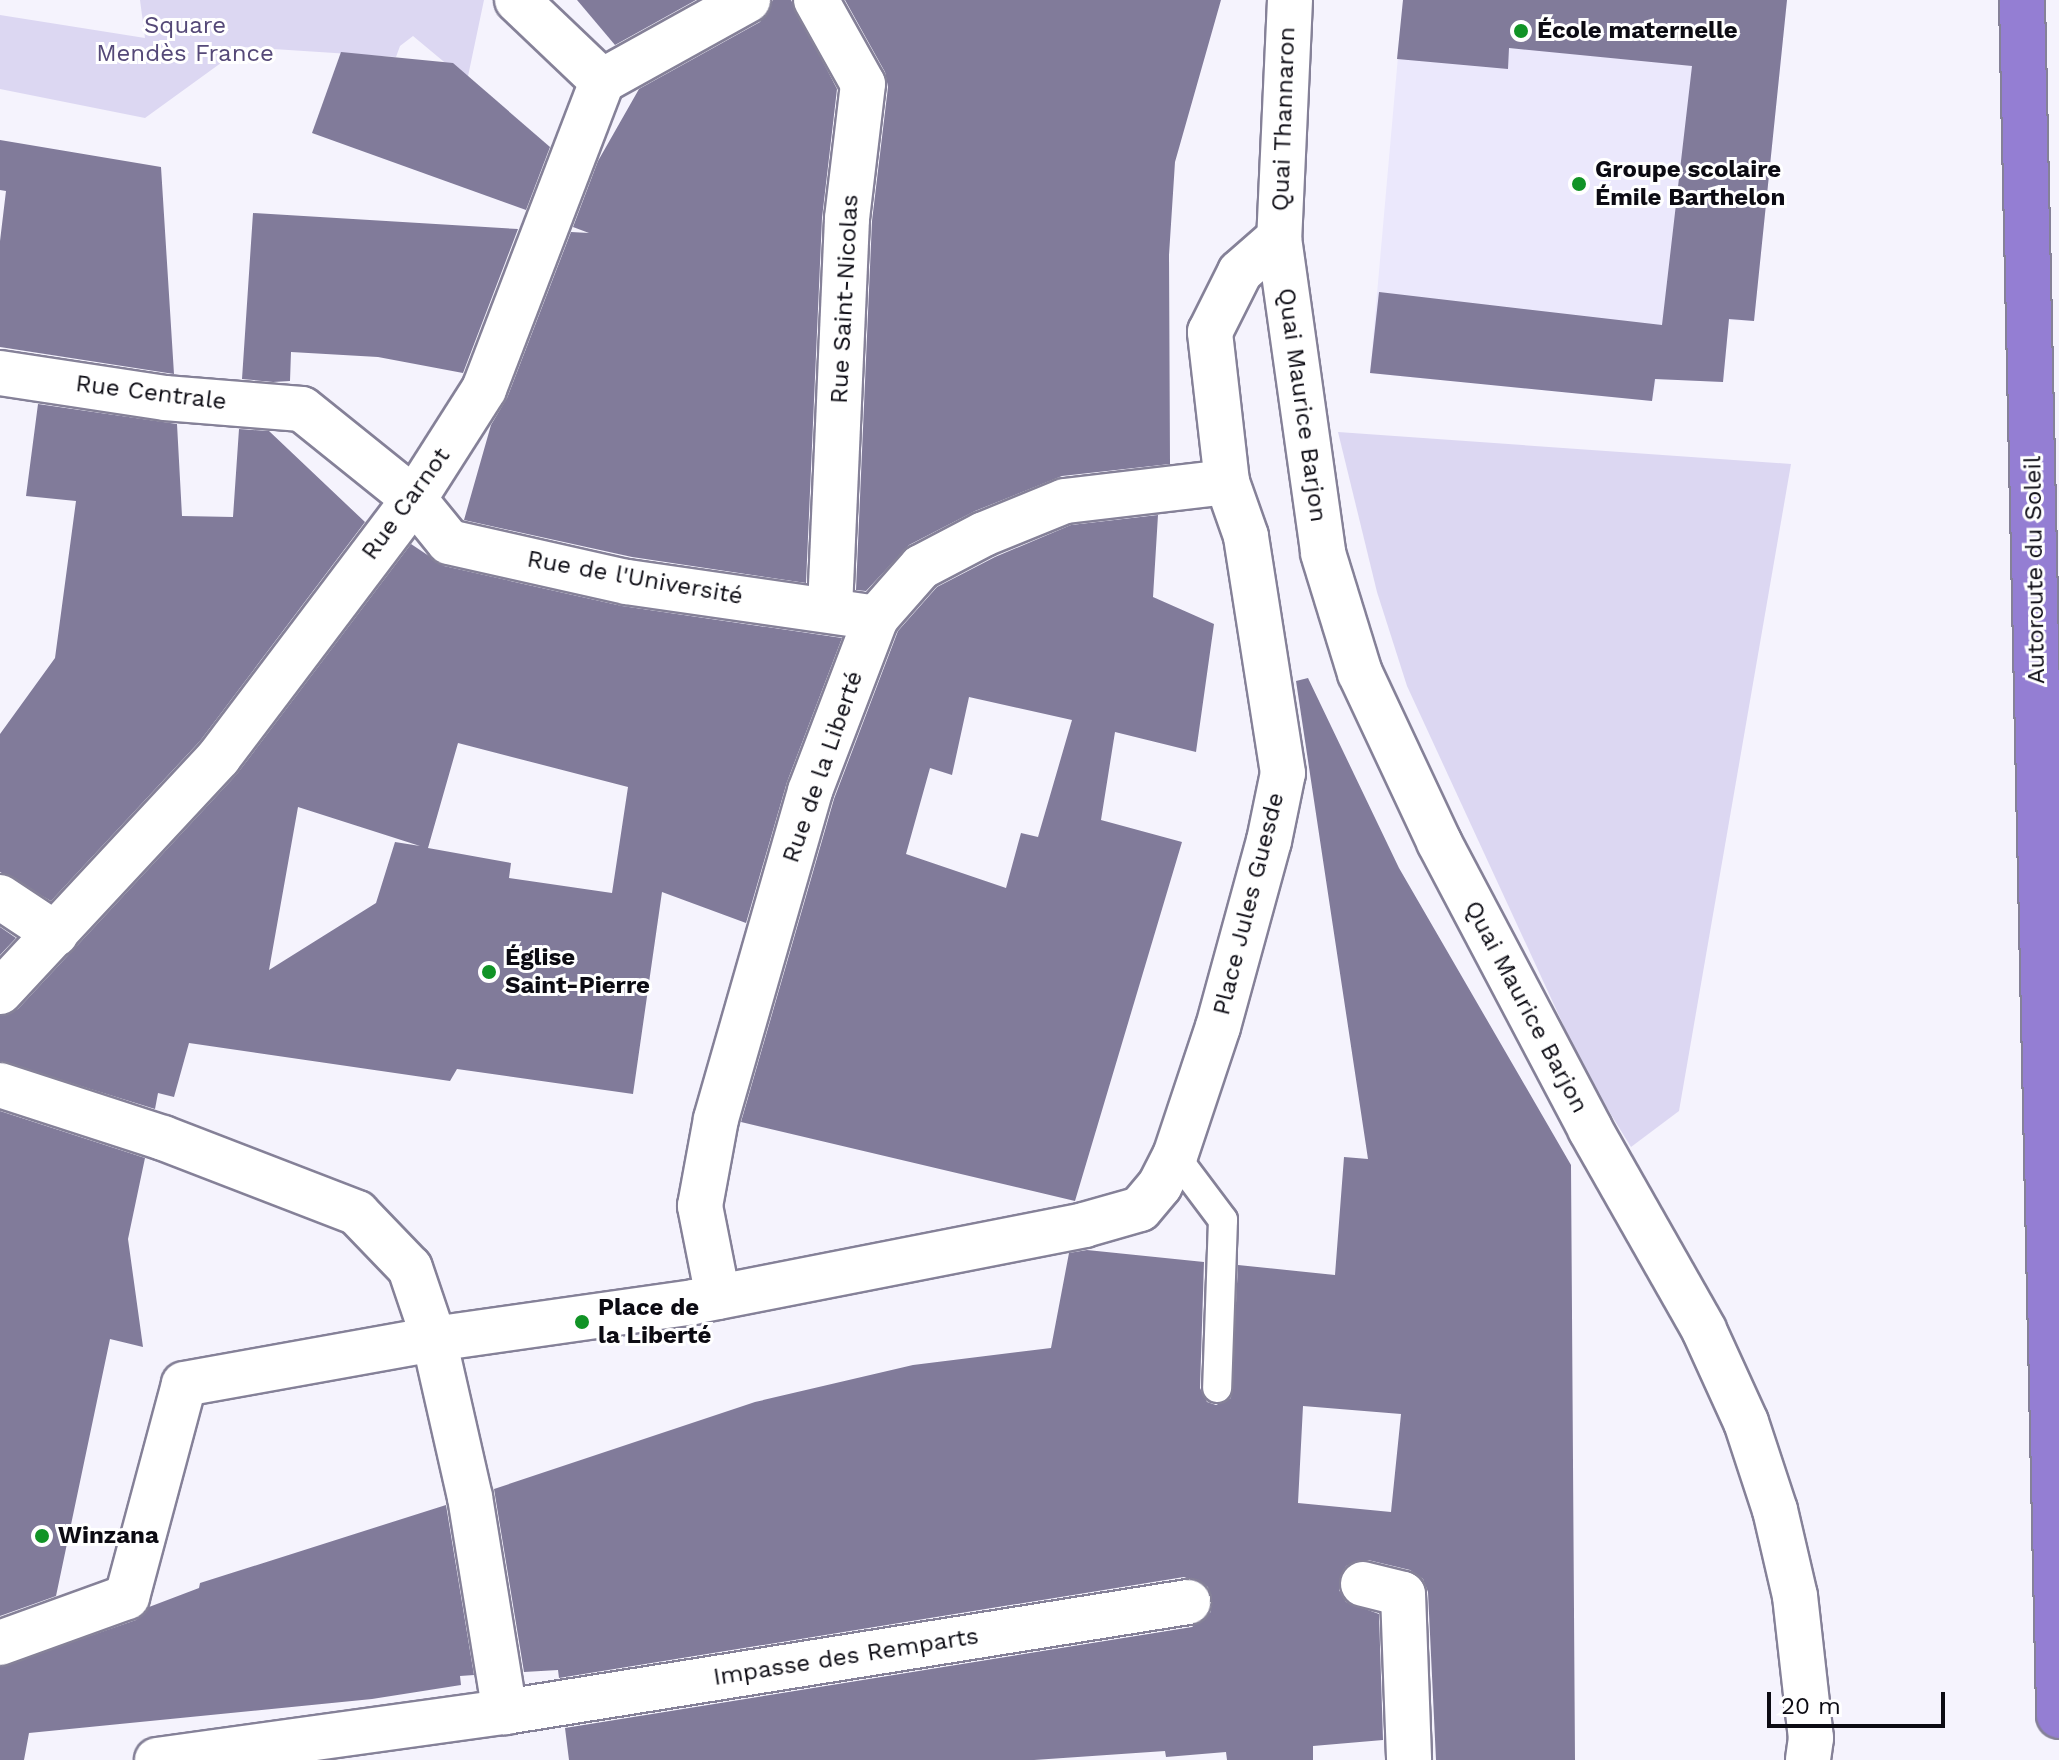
<!DOCTYPE html>
<html>
<head>
<meta charset="utf-8">
<style>
	body { margin:0 }
	#map { position:relative; width:2059px; height:1760px; overflow:hidden; background:#f5f3fd; font-family:"Work Sans",sans-serif }
	div>[style] { position:absolute }
	[style*='--x'] { left:calc(var(--x)*1px); top:calc(var(--y)*1px); width:calc(var(--w)*1px); rotate:calc(var(--a)*1deg) }
	.built>* { inset:0; background:#ebe8fc }
	.green>* { inset:0; background:#dcd7f2 }
	.building>* { inset:0; background:#817b9a }
	.roads { filter:drop-shadow(2px 0 #858198) drop-shadow(-2px 0 #858198) drop-shadow(0 2px #858198) drop-shadow(0 -2px #858198) }
	.lane>* { height:28px; margin:-14px; padding:0 14px; transform-origin:14px; border-radius:14px; background:#fff }
	.street>* { height:44px; margin:-22px; padding:0 22px; transform-origin:22px; border-radius:22px; background:#fff }
	.secondary>* { height:44px; margin:-22px; padding:0 22px; transform-origin:22px; border-radius:22px; background:#fff }
	.highway>* { height:44px; margin:-22px; padding:0 22px; transform-origin:22px; border-radius:22px; background:#947ed3 }
	.dots>* { width:22px; height:22px; translate:-50% -50%; box-sizing:border-box; border:4px solid #fff; border-radius:50% }
	span { translate:-50% -50%; white-space:nowrap; text-align:center; line-height:1.15; -webkit-text-stroke:6px #fff; paint-order:stroke }
	.park-label { font-size:24px; color:#554978 }
	.poi-label { font-size:24px; color:#0c0b13; font-weight:700 }
	.left { translate:0 -50%; text-align:left }
	.street-label { font-size:24px; color:#0c0b13 }
	.scale { position:absolute; left:1767px; top:1692px; width:178px; height:36px; box-sizing:border-box; border:4px solid #0c0b13; border-top:0; padding-left:10px; font-size:24px; line-height:28px; white-space:nowrap; color:#0c0b13; -webkit-text-stroke:6px #fff; paint-order:stroke }
</style>
</head>
<body>
<div id="map">
	<div class="built">
		<div style="clip-path:polygon(1403px 0,1787px 0,1754px 321px,1729px 320px,1723px 382px,1656px 379px,1652px 401px,1370px 373px)"></div>
	</div>
	<div class="green">
		<div style="clip-path:polygon(140px 0,484px 0,467px 81px,413px 36px,400px 46px,396px 57px,243px 47px,145px 118px,0 89px,0 15px,145px 38px)"></div>
		<div style="clip-path:polygon(1338px 432px,1791px 464px,1679px 1111px,1631px 1147px,1586px 1074px,1407px 686px,1377px 592px)"></div>
	</div>
	<div class="building">
		<div style="clip-path:polygon(577px 0,696px 0,615px 45px)"></div>
		<div style="clip-path:polygon(773px 0,791px 0,837px 89px,822px 218px,806px 583px,632px 557px,464px 520px,491px 425px,507px 398px,571px 232px,589px 233px,573px 227px,598px 161px,639px 89px,760px 22px)"></div>
		<div style="clip-path:polygon(845px 0,1221px 0,1175px 162px,1169px 255px,1170px 464px,1062px 476px,975px 511px,909px 545px,866px 591px,856px 590px,872px 221px,888px 87px,885px 72px)"></div>
		<div style="clip-path:polygon(1403px 0,1787px 0,1754px 321px,1729px 319px,1723px 382px,1655px 379px,1652px 401px,1370px 373px,1379px 292px,1662px 325px,1692px 66px,1509px 48px,1508px 69px,1397px 59px)"></div>
		<div style="clip-path:polygon(341px 52px,453px 63px,550px 147px,526px 210px,312px 133px)"></div>
		<div style="clip-path:polygon(0 140px,161px 167px,174px 374px,0 347px,0 241px,6px 191px,0 190px)"></div>
		<div style="clip-path:polygon(253px 213px,518px 229px,463px 373px,378px 357px,291px 352px,290px 381px,273px 382px,242px 379px)"></div>
		<div style="clip-path:polygon(38px 404px,177px 424px,182px 516px,233px 517px,239px 429px,269px 431px,365px 522px,200px 741px,51px 901px,0 872px,0 734px,55px 658px,76px 501px,26px 496px)"></div>
		<div style="clip-path:polygon(evenodd,1158px 515px,1153px 597px,1214px 624px,1196px 752px,1115px 732px,1101px 820px,1182px 842px,1075px 1201px,741px 1122px,834px 799px,898px 631px,937px 587px,995px 557px,1071px 525px,1158px 515px,969px 697px,1072px 720px,1038px 837px,1021px 833px,1006px 888px,906px 854px,930px 768px,952px 775px,969px 697px)"></div>
		<div style="clip-path:polygon(evenodd,411px 544px,444px 566px,622px 606px,842px 638px,787px 782px,746px 923px,662px 892px,633px 1094px,457px 1069px,450px 1081px,189px 1043px,174px 1097px,158px 1093px,155px 1109px,0 1061px,0 1016px,18px 1009px,237px 774px,411px 544px,458px 743px,628px 787px,612px 893px,509px 878px,511px 863px,428px 848px,458px 743px,411px 544px,298px 807px,420px 846px,395px 842px,376px 903px,269px 970px,298px 807px)"></div>
		<div style="clip-path:polygon(evenodd,1308px 678px,1399px 868px,1571px 1165px,1575px 1760px,1436px 1760px,1428px 1592px,1423px 1579px,1410px 1570px,1368px 1560px,1346px 1566px,1339px 1590px,1346px 1602px,1379px 1614px,1383px 1740px,1313px 1746px,1313px 1760px,1227px 1760px,1226px 1752px,1166px 1757px,1165px 1751px,1034px 1760px,569px 1760px,565px 1728px,1192px 1627px,1211px 1612px,1208px 1587px,1184px 1577px,559px 1678px,558px 1670px,524px 1672px,494px 1489px,755px 1402px,913px 1365px,1051px 1348px,1069px 1253px,1087px 1250px,1204px 1262px,1200px 1388px,1207px 1402px,1216px 1405px,1231px 1398px,1238px 1265px,1335px 1275px,1344px 1157px,1368px 1159px,1296px 681px,1308px 678px,1303px 1406px,1401px 1414px,1391px 1512px,1298px 1503px,1303px 1406px)"></div>
		<div style="clip-path:polygon(0 927px,16px 938px,0 955px)"></div>
		<div style="clip-path:polygon(0 1111px,145px 1158px,128px 1239px,143px 1347px,110px 1339px,56px 1596px,0 1616px)"></div>
		<div style="clip-path:polygon(446px 1505px,474px 1675px,460px 1676px,461px 1685px,372px 1699px,29px 1733px,24px 1760px,0 1760px,0 1667px,136px 1620px,149px 1607px,199px 1588px,200px 1583px)"></div>
	</div>
	<div class="roads">
		<div class="lane">
			<div style="--x:1175;--y:1156;--w:80;--a:53.1"></div>
			<div style="--x:1223;--y:1220;--w:168;--a:92"></div>
		</div>
		<div class="street">
			<div style="--x:517;--y:0;--w:117;--a:43.6"></div>
			<div style="--x:816;--y:0;--w:96;--a:60.8"></div>
			<div style="--x:863;--y:84;--w:136;--a:96.8"></div>
			<div style="--x:847;--y:219;--w:391;--a:92.5"></div>
			<div style="--x:0;--y:373;--w:167;--a:8.6"></div>
			<div style="--x:165;--y:398;--w:137;--a:4.6"></div>
			<div style="--x:302;--y:409;--w:144;--a:38.8"></div>
			<div style="--x:414;--y:499;--w:55;--a:50.9"></div>
			<div style="--x:449;--y:542;--w:182;--a:12.7"></div>
			<div style="--x:627;--y:582;--w:252;--a:8.2"></div>
			<div style="--x:0;--y:897;--w:67;--a:33.5"></div>
			<div style="--x:0;--y:992;--w:321;--a:-47"></div>
			<div style="--x:219;--y:757;--w:323;--a:-52.9"></div>
			<div style="--x:414;--y:499;--w:130;--a:-57.5"></div>
			<div style="--x:484;--y:389;--w:330;--a:-69"></div>
			<div style="--x:602;--y:81;--w:167;--a:-29"></div>
			<div style="--x:0;--y:1085;--w:171;--a:18"></div>
			<div style="--x:163;--y:1138;--w:208;--a:21.1"></div>
			<div style="--x:357;--y:1213;--w:76;--a:46.1"></div>
			<div style="--x:410;--y:1268;--w:75;--a:71.3"></div>
			<div style="--x:434;--y:1339;--w:162;--a:77.2"></div>
			<div style="--x:470;--y:1497;--w:218;--a:80.8"></div>
			<div style="--x:718;--y:1297;--w:93;--a:-101.2"></div>
			<div style="--x:700;--y:1206;--w:88;--a:-79.6"></div>
			<div style="--x:716;--y:1119;--w:341;--a:-74"></div>
			<div style="--x:810;--y:791;--w:185;--a:-69.1"></div>
			<div style="--x:876;--y:618;--w:68;--a:-48.6"></div>
			<div style="--x:921;--y:567;--w:71;--a:-27.6"></div>
			<div style="--x:984;--y:534;--w:87;--a:-22.2"></div>
			<div style="--x:1065;--y:501;--w:163;--a:-6.7"></div>
			<div style="--x:1363;--y:1584;--w:41;--a:14"></div>
			<div style="--x:1403;--y:1594;--w:166;--a:87.9"></div>
			<div style="--x:0;--y:1643;--w:135;--a:-19.9"></div>
			<div style="--x:127;--y:1597;--w:220;--a:-75"></div>
			<div style="--x:184;--y:1384;--w:254;--a:-10.2"></div>
			<div style="--x:434;--y:1339;--w:262;--a:-8.1"></div>
			<div style="--x:693;--y:1302;--w:399;--a:-11.1"></div>
			<div style="--x:1084;--y:1225;--w:58;--a:-15.9"></div>
			<div style="--x:1140;--y:1209;--w:31;--a:-50"></div>
			<div style="--x:1160;--y:1185;--w:33;--a:-63"></div>
			<div style="--x:1175;--y:1156;--w:136;--a:-71.6"></div>
			<div style="--x:1218;--y:1027;--w:193;--a:-74.7"></div>
			<div style="--x:1269;--y:841;--w:69;--a:-78.4"></div>
			<div style="--x:1283;--y:773;--w:240;--a:-98.9"></div>
			<div style="--x:1246;--y:536;--w:57;--a:-109.4"></div>
			<div style="--x:1227;--y:482;--w:151;--a:-96.5"></div>
			<div style="--x:1210;--y:332;--w:67;--a:-63.4"></div>
			<div style="--x:1240;--y:272;--w:52;--a:-41.1"></div>
			<div style="--x:157;--y:1760;--w:351;--a:-7.9"></div>
			<div style="--x:505;--y:1712;--w:692;--a:-9.15"></div>
		</div>
		<div class="secondary">
			<div style="--x:1290;--y:0;--w:238;--a:92.6"></div>
			<div style="--x:1279;--y:238;--w:318;--a:82"></div>
			<div style="--x:1323;--y:553;--w:126;--a:72.9"></div>
			<div style="--x:1360;--y:673;--w:187;--a:64.9"></div>
			<div style="--x:1439;--y:842;--w:324;--a:62.2"></div>
			<div style="--x:1590;--y:1129;--w:231;--a:60.4"></div>
			<div style="--x:1704;--y:1330;--w:101;--a:65.5"></div>
			<div style="--x:1746;--y:1422;--w:93;--a:71.8"></div>
			<div style="--x:1775;--y:1510;--w:88;--a:76.9"></div>
			<div style="--x:1795;--y:1596;--w:143;--a:83.6"></div>
			<div style="--x:1811;--y:1738;--w:22;--a:98"></div>
		</div>
		<div class="highway">
			<div style="--x:2022;--y:0;--w:1716;--a:88.76"></div>
		</div>
	</div>
	<div class="dots">
		<div style="left:1521px;top:31px;background:#119326"></div>
		<div style="left:1579px;top:184px;background:#119326"></div>
		<div style="left:489px;top:972px;background:#119326"></div>
		<div style="left:582px;top:1322px;background:#119326"></div>
		<div style="left:42px;top:1536px;background:#119326"></div>
	</div>
	<div class="park-label">
		<span style="left:185px;top:40px">Square<br>Mendès France</span>
	</div>
	<div class="poi-label">
		<span class="left" style="left:1537px;top:31px">École maternelle</span>
		<span class="left" style="left:1595px;top:184px">Groupe scolaire<br>Émile Barthelon</span>
		<span class="left" style="left:505px;top:972px">Église<br>Saint-Pierre</span>
		<span class="left" style="left:598px;top:1322px">Place de<br>la Liberté</span>
		<span class="left" style="left:58px;top:1536px">Winzana</span>
	</div>
	<div class="street-label">
		<span style="left:1284px;top:119px;rotate:-88deg">Quai Thannaron</span>
		<span style="left:845px;top:299px;rotate:-87deg">Rue Saint-Nicolas</span>
		<span style="left:151px;top:393px;rotate:7deg">Rue Centrale</span>
		<span style="left:1302px;top:405px;rotate:82deg">Quai Maurice Barjon</span>
		<span style="left:406px;top:504px;rotate:-54deg">Rue Carnot</span>
		<span style="left:2035px;top:570px;rotate:-91deg">Autoroute du Soleil</span>
		<span style="left:635px;top:578px;rotate:10deg">Rue de l'Université</span>
		<span style="left:823px;top:767px;rotate:-71deg">Rue de la Liberté</span>
		<span style="left:1249px;top:904px;rotate:-76deg">Place Jules Guesde</span>
		<span style="left:1526px;top:1007px;rotate:62deg">Quai Maurice Barjon</span>
		<span style="left:846px;top:1657px;rotate:-9deg">Impasse des Remparts</span>
	</div>
	<div class="scale">20 m</div>
</div>
</body>
</html>
